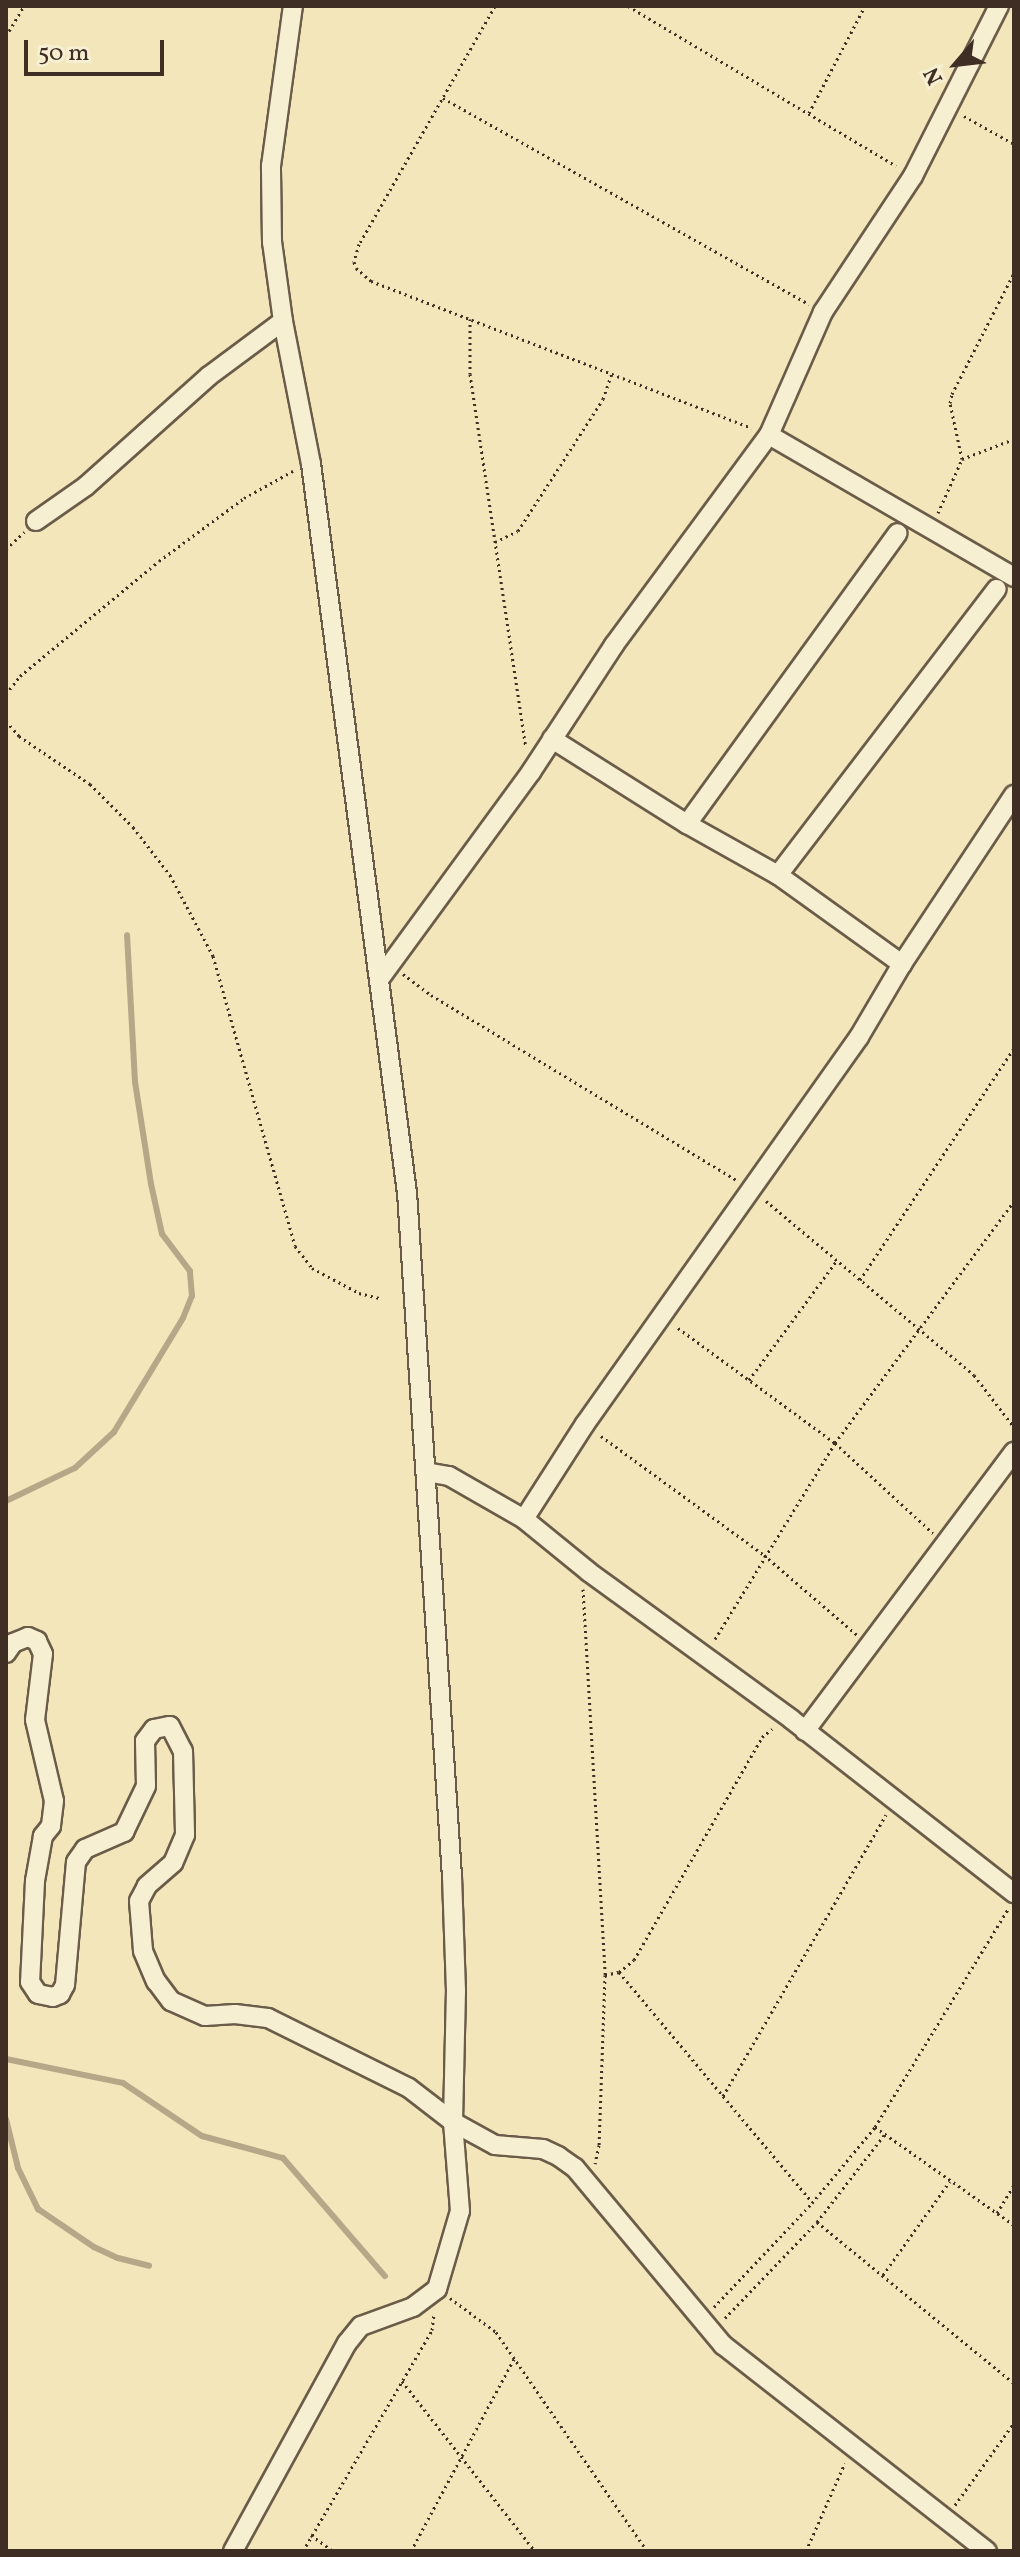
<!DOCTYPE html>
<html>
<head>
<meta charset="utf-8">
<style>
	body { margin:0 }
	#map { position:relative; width:1020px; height:2557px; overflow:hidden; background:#f2e6ba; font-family:Vollkorn,serif }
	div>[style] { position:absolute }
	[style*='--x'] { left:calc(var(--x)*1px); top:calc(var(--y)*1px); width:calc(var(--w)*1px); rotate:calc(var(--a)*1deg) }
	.stream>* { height:6px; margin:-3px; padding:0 3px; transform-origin:3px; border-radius:3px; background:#b5a787 }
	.path>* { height:3px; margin-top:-1.5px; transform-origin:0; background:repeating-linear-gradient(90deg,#3e2e23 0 2px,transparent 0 6px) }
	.roads { filter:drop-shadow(2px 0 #6b5c49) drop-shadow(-2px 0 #6b5c49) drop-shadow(0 2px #6b5c49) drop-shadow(0 -2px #6b5c49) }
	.minor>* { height:18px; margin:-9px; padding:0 9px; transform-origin:9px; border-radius:9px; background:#f7efd2 }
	span { translate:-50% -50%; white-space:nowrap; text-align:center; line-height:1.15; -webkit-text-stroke:6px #f7efd2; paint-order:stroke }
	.frame { position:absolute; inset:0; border:8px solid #3e2e23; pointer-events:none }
	.north { position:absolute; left:916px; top:24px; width:80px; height:80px; -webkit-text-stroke:6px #f7efd2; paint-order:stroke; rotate:242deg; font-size:22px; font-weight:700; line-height:32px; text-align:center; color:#3e2e23 }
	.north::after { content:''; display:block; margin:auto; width:28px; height:36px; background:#3e2e23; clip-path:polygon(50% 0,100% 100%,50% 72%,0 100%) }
	.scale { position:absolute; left:24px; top:40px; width:140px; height:36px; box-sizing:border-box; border:4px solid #3e2e23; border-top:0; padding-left:10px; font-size:24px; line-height:28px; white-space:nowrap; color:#3e2e23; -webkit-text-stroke:6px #f7efd2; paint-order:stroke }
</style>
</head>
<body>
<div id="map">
	<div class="stream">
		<div style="--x:6;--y:1501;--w:76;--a:-25.6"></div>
		<div style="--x:75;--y:1468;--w:53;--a:-42.7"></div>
		<div style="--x:114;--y:1432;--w:133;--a:-58.8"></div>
		<div style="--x:183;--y:1318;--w:24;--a:-68"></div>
		<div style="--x:192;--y:1296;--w:25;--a:-95"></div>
		<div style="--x:190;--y:1271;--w:46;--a:-127.1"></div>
		<div style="--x:162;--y:1234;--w:51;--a:-102.4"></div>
		<div style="--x:151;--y:1184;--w:103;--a:-98.9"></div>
		<div style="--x:135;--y:1082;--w:147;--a:-93.1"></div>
		<div style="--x:6;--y:2059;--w:119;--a:11.6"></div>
		<div style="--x:123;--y:2083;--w:95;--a:33.9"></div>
		<div style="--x:202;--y:2136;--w:84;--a:15.2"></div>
		<div style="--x:283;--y:2158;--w:156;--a:49.2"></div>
		<div style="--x:6;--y:2119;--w:50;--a:76.2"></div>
		<div style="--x:18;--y:2168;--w:46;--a:64"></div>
		<div style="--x:38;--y:2209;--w:68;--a:34.2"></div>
		<div style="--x:94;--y:2247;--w:26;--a:25"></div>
		<div style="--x:118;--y:2258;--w:32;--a:14"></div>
	</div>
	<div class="path">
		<div style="--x:495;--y:6;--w:274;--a:119.7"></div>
		<div style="--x:359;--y:244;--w:19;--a:106"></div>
		<div style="--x:354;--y:262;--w:6;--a:72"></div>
		<div style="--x:356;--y:268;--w:20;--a:41"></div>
		<div style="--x:371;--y:281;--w:408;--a:21.1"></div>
		<div style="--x:628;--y:6;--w:312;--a:30.8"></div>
		<div style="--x:6;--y:36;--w:35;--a:-59"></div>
		<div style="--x:443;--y:98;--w:420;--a:29.4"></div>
		<div style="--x:809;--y:113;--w:121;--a:-62.4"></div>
		<div style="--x:964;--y:116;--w:57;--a:29.2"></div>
		<div style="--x:470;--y:319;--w:55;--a:90"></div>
		<div style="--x:470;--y:374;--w:377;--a:81.5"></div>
		<div style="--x:962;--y:459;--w:56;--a:-21"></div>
		<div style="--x:938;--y:513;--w:59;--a:-66"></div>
		<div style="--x:962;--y:459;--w:57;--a:-102.1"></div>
		<div style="--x:950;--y:403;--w:9;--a:-77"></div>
		<div style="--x:952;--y:394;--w:136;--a:-62.9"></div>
		<div style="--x:495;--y:542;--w:25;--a:-26"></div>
		<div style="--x:518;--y:531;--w:157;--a:-57.2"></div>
		<div style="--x:603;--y:399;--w:28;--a:-71"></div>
		<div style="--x:6;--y:549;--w:25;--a:-43"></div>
		<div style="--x:6;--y:694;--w:23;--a:-52"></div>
		<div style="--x:20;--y:676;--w:180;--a:-39.6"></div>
		<div style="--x:159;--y:561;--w:106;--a:-36.5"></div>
		<div style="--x:244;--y:498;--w:56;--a:-28.9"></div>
		<div style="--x:6;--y:721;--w:20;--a:49"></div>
		<div style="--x:19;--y:736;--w:86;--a:34.1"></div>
		<div style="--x:90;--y:784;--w:61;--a:45"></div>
		<div style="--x:133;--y:827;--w:61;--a:52.4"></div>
		<div style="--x:170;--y:875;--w:92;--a:62"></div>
		<div style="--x:213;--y:956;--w:301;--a:74.2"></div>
		<div style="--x:295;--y:1246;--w:28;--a:52"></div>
		<div style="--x:312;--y:1268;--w:53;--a:28"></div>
		<div style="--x:359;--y:1293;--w:21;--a:14"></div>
		<div style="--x:403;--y:974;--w:35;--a:37"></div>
		<div style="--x:431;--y:995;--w:358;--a:31.2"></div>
		<div style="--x:766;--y:1201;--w:271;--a:39.9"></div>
		<div style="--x:974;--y:1375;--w:66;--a:52.4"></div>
		<div style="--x:860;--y:1280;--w:278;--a:-56.4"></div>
		<div style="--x:678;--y:1328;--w:195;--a:36.2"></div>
		<div style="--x:835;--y:1443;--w:133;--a:42.6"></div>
		<div style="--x:749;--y:1380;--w:149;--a:-53.7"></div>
		<div style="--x:601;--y:1436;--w:202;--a:36.1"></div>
		<div style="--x:764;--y:1555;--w:123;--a:40.7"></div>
		<div style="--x:583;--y:1589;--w:387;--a:86.7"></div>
		<div style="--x:605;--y:1975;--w:170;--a:92"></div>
		<div style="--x:599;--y:2145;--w:19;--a:102"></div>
		<div style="--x:715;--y:1639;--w:230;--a:-58.5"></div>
		<div style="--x:835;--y:1443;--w:301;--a:-53.5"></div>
		<div style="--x:619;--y:1972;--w:300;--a:50"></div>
		<div style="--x:605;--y:1975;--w:14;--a:-12"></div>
		<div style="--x:619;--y:1972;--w:19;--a:-39"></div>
		<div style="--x:634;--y:1960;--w:257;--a:-60.1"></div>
		<div style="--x:762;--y:1737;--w:13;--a:-39"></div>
		<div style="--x:723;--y:2096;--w:325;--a:-59.9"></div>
		<div style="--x:875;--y:2127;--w:170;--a:35.2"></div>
		<div style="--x:997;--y:2213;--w:33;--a:-59"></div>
		<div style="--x:817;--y:2222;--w:254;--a:39.3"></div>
		<div style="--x:883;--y:2275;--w:115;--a:-54.5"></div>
		<div style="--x:450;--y:2298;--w:57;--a:36.5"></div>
		<div style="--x:496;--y:2332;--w:266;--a:55.4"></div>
		<div style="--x:714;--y:2307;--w:143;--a:-46.7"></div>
		<div style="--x:812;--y:2203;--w:99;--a:-50.3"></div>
		<div style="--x:875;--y:2127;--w:255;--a:-58.6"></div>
		<div style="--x:725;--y:2318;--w:133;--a:-46.2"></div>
		<div style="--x:817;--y:2222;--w:111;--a:-52.3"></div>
		<div style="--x:402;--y:2381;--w:216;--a:52"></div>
		<div style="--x:955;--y:2505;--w:101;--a:-54.3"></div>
		<div style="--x:311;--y:2535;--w:27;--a:36"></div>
		<div style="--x:303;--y:2551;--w:256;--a:-59.7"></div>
		<div style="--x:432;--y:2330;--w:17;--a:-83"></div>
		<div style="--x:411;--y:2551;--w:220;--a:-61.8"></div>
		<div style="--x:806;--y:2551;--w:96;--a:-66.1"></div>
	</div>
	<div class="roads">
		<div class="minor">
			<div style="--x:769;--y:435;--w:283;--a:30.1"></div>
			<div style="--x:36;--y:521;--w:61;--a:-35"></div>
			<div style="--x:86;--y:486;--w:165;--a:-41.8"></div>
			<div style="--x:209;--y:376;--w:92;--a:-36.6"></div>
			<div style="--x:552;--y:739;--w:160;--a:32.2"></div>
			<div style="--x:687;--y:824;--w:104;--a:29.3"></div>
			<div style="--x:778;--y:875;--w:153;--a:35.7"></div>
			<div style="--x:687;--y:824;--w:359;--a:-54.1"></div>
			<div style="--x:778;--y:875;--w:360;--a:-52.6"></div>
			<div style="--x:381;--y:977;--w:254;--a:-53.8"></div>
			<div style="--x:531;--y:772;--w:152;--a:-56.8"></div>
			<div style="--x:614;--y:645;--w:261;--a:-53.6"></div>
			<div style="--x:769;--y:435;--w:134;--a:-66.3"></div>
			<div style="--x:823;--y:312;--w:163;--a:-56.5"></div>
			<div style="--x:913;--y:176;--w:191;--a:-63.2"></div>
			<div style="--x:426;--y:1472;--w:23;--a:10"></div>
			<div style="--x:449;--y:1476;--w:86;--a:29.8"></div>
			<div style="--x:524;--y:1519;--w:113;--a:-57.3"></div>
			<div style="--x:585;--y:1424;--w:474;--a:-54.7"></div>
			<div style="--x:859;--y:1037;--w:85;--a:-59.5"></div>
			<div style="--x:902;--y:964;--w:203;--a:-56.5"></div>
			<div style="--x:524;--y:1519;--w:84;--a:39.2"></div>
			<div style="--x:589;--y:1572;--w:250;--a:36"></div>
			<div style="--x:791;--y:1719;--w:283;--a:38"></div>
			<div style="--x:6;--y:1653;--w:12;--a:-55"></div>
			<div style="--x:13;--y:1643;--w:16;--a:-22"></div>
			<div style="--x:28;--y:1637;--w:10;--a:24"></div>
			<div style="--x:37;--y:1641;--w:14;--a:65"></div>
			<div style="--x:43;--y:1654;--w:66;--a:96.9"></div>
			<div style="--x:35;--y:1720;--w:83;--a:76.8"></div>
			<div style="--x:54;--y:1801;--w:25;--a:97"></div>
			<div style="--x:51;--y:1826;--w:13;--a:129"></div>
			<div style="--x:43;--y:1836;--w:46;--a:100.1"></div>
			<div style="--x:35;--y:1881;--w:101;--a:92.8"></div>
			<div style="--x:30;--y:1982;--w:14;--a:56"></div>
			<div style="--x:38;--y:1994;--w:15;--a:11"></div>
			<div style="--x:53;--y:1997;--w:8;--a:-23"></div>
			<div style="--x:60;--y:1994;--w:10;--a:-61"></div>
			<div style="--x:65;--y:1985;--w:123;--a:-84.9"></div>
			<div style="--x:76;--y:1862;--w:16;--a:-55"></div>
			<div style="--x:85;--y:1849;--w:43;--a:-23.6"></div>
			<div style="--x:124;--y:1832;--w:51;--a:-64.4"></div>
			<div style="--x:146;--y:1786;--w:45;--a:-91.3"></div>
			<div style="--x:145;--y:1741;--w:15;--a:-53"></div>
			<div style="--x:154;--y:1729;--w:16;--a:-11"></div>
			<div style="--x:170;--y:1726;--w:28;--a:63"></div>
			<div style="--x:183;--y:1751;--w:84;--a:88.6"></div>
			<div style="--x:185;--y:1835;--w:30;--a:113"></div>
			<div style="--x:173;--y:1863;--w:35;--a:139"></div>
			<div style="--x:147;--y:1886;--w:17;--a:118"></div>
			<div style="--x:139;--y:1901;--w:50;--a:85.4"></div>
			<div style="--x:143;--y:1951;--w:33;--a:67"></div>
			<div style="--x:156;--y:1981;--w:25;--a:53"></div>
			<div style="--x:171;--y:2001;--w:37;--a:24"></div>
			<div style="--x:205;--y:2016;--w:30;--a:-4"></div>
			<div style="--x:235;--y:2014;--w:33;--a:7"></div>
			<div style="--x:268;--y:2018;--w:157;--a:26.4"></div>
			<div style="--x:409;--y:2088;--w:56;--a:37.7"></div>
			<div style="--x:453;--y:2122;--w:48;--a:28.7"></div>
			<div style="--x:495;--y:2145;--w:48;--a:4.8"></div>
			<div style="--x:543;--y:2149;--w:17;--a:25"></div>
			<div style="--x:558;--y:2156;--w:21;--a:35"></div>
			<div style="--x:575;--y:2168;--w:231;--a:50.1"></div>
			<div style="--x:723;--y:2345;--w:335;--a:38"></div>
			<div style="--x:805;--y:1731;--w:349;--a:-53.2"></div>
			<div style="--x:233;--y:2551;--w:237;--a:-61.3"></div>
			<div style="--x:347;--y:2343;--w:22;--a:-51"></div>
			<div style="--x:361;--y:2326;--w:55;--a:-20.1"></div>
			<div style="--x:413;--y:2307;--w:30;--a:-37"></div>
			<div style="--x:437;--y:2289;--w:81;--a:-73.6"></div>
			<div style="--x:460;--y:2211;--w:89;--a:-94.5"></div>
			<div style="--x:453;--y:2122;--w:131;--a:-88.7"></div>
			<div style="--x:456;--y:1991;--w:114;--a:-92"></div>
			<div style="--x:452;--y:1877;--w:685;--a:-93.76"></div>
			<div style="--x:407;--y:1193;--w:735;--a:-97.5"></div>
			<div style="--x:311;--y:464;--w:146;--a:-101.1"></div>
			<div style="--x:283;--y:321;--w:80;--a:-97.9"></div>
			<div style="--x:272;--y:242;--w:76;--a:-90.8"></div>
			<div style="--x:271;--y:166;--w:162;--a:-82.2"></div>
		</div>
	</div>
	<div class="frame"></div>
	<div class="north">N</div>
	<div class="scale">50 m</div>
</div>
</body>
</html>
